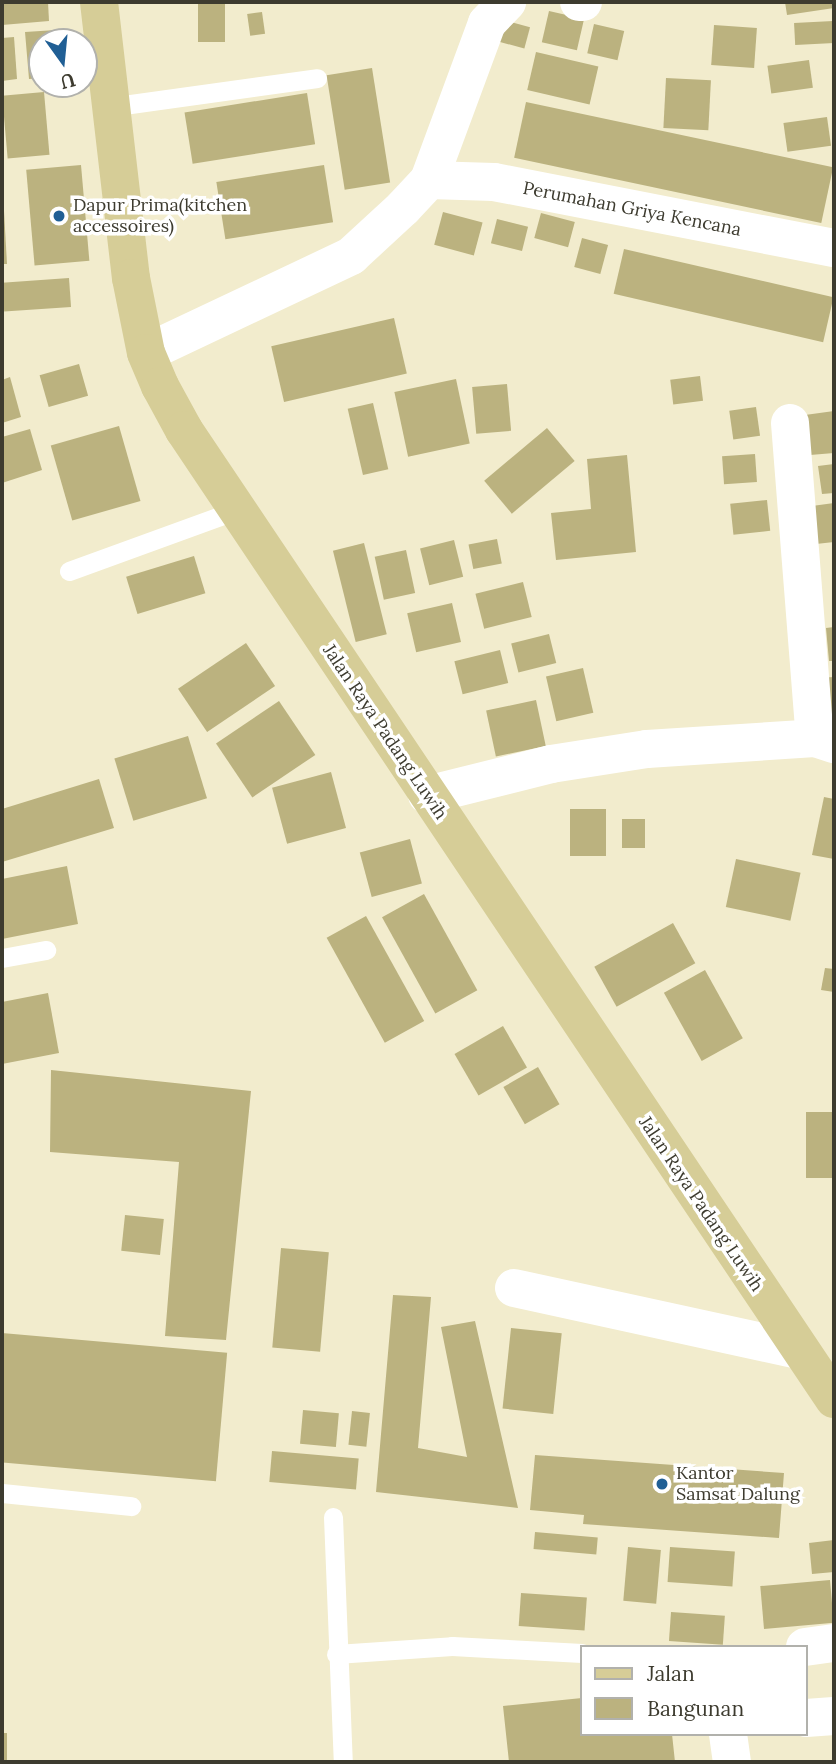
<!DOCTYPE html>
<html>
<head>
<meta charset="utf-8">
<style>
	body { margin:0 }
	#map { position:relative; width:836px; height:1764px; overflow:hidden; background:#f2eccd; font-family:Lora,serif }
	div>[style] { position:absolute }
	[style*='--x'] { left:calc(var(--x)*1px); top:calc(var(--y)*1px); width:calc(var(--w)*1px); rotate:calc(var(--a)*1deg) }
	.building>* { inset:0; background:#bbb27f; transform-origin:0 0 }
	.lane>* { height:19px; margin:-9.5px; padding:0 9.5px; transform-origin:9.5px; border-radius:9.5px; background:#fff }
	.street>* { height:38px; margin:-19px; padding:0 19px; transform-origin:19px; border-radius:19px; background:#fff }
	.primary>* { height:38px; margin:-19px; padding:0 19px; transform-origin:19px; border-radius:19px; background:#d6cd97 }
	.dots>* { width:19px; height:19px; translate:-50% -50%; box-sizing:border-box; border:4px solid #fff; border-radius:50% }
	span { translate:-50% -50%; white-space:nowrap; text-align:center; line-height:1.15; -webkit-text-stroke:7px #fff; paint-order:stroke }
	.poi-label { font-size:18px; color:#3d3b2f }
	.left { translate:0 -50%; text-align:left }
	.street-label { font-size:18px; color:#3d3b2f }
	.frame { position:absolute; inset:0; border:4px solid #3d3b2f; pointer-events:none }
	.legend { position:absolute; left:580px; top:1645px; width:228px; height:91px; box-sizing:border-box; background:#fff; border:2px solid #b1b1ac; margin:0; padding:9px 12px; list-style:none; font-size:21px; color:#3d3b2f }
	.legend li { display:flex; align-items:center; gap:14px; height:35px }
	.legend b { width:35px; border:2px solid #b1b1ac }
	.north { position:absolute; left:28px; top:28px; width:70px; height:70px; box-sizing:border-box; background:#fff; border:2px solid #b1b1ac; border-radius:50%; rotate:165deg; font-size:19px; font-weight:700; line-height:28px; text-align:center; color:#3d3b2f }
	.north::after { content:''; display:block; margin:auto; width:24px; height:32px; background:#205f95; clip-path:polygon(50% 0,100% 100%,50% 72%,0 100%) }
</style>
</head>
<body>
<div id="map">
	<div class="building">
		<div style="clip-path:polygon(2px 2px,48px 2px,49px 21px,2px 25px)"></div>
		<div style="left:198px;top:2px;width:27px;height:40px"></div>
		<div style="clip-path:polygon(785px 2px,834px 2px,834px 8px,787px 15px)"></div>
		<div style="left:549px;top:11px;width:36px;height:32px;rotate:13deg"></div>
		<div style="left:262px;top:12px;width:22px;height:15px;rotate:82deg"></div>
		<div style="left:503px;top:20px;width:28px;height:22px;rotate:15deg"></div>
		<div style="left:833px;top:21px;width:22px;height:39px;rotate:87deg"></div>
		<div style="left:594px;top:24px;width:31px;height:30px;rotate:13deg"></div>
		<div style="left:714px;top:25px;width:43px;height:40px;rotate:4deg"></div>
		<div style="clip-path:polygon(56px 30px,57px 42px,42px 42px,42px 78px,29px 79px,25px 32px)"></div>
		<div style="clip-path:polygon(14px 37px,17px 79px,2px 81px,2px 38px)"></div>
		<div style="left:536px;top:52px;width:64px;height:39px;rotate:13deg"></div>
		<div style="left:809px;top:60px;width:28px;height:42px;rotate:82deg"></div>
		<div style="left:372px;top:68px;width:116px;height:46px;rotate:81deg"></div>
		<div style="left:666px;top:78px;width:45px;height:50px;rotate:3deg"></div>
		<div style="left:44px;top:92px;width:63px;height:42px;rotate:85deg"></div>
		<div style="left:307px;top:93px;width:52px;height:124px;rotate:81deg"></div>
		<div style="left:526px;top:102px;width:314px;height:57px;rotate:12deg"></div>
		<div style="left:827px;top:117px;width:29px;height:44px;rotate:82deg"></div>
		<div style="left:81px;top:165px;width:96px;height:55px;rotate:85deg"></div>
		<div style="left:324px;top:165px;width:58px;height:109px;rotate:81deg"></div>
		<div style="clip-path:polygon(2px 175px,7px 264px,2px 264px)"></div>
		<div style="left:443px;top:212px;width:41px;height:34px;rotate:15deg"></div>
		<div style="left:541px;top:213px;width:35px;height:26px;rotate:15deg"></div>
		<div style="left:497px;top:219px;width:32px;height:25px;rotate:14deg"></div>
		<div style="left:582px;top:238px;width:27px;height:30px;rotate:15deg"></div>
		<div style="left:624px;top:249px;width:215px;height:46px;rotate:13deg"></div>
		<div style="left:69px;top:278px;width:29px;height:67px;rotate:86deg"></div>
		<div style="left:394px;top:318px;width:57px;height:126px;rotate:77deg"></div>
		<div style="left:79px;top:364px;width:33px;height:41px;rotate:74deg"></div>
		<div style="left:700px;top:376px;width:25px;height:30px;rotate:83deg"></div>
		<div style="clip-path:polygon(10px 377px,21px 417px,2px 423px,2px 380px)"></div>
		<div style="left:456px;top:379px;width:66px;height:63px;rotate:78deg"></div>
		<div style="left:507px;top:384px;width:47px;height:35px;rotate:85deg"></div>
		<div style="left:373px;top:403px;width:68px;height:26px;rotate:77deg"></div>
		<div style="left:756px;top:407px;width:29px;height:27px;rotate:82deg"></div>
		<div style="clip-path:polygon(834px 411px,834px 453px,810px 455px,805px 415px)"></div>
		<div style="left:119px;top:426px;width:78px;height:71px;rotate:74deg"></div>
		<div style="left:547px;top:428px;width:43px;height:82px;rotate:50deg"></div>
		<div style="clip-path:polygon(30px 429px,42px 470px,2px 483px,2px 437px)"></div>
		<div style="left:755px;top:454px;width:28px;height:33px;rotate:86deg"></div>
		<div style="clip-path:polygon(627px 455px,636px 552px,556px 560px,551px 513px,591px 509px,587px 459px)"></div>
		<div style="clip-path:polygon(834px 464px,834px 493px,822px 494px,818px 466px)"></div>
		<div style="left:767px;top:500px;width:31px;height:37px;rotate:84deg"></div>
		<div style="clip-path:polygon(834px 503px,834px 542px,816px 544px,812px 506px)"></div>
		<div style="left:497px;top:539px;width:25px;height:29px;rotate:79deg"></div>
		<div style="left:454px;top:540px;width:38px;height:35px;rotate:76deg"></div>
		<div style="left:364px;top:543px;width:94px;height:32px;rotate:76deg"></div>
		<div style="left:406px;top:550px;width:44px;height:32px;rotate:78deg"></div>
		<div style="left:194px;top:556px;width:39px;height:71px;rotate:73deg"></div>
		<div style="left:523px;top:582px;width:36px;height:49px;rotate:76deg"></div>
		<div style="left:452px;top:603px;width:40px;height:46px;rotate:77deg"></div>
		<div style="clip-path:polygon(834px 627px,834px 661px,829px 661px,826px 628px)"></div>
		<div style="left:549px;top:634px;width:30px;height:39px;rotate:76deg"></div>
		<div style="left:246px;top:643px;width:52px;height:82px;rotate:56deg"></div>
		<div style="left:500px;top:650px;width:34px;height:47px;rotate:76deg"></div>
		<div style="left:583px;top:668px;width:46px;height:38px;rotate:77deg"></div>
		<div style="clip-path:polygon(834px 677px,834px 719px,821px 720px,816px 678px)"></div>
		<div style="left:536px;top:700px;width:47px;height:51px;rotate:78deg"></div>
		<div style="left:279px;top:701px;width:65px;height:76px;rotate:56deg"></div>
		<div style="left:188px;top:736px;width:65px;height:77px;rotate:73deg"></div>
		<div style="left:331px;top:772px;width:58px;height:61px;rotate:75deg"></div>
		<div style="clip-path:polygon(99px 779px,114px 828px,2px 862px,2px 809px)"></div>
		<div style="clip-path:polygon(824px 797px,834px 799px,834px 859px,812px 855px)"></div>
		<div style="left:570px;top:809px;width:36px;height:47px"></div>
		<div style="left:622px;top:819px;width:23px;height:29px"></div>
		<div style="left:410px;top:839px;width:46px;height:52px;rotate:75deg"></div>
		<div style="left:736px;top:859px;width:66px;height:49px;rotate:12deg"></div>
		<div style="clip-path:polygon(67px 866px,78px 924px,2px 939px,2px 879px)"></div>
		<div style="left:424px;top:894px;width:110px;height:48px;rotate:61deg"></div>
		<div style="left:366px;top:916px;width:120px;height:45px;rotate:61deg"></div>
		<div style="left:673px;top:923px;width:46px;height:90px;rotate:61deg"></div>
		<div style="clip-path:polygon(825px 968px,834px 969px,834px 992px,821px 990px)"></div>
		<div style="left:705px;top:970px;width:78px;height:47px;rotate:61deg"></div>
		<div style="clip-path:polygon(48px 993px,59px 1053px,2px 1064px,2px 1002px)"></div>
		<div style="left:503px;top:1026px;width:48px;height:56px;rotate:60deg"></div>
		<div style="left:538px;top:1067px;width:43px;height:40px;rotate:60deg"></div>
		<div style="clip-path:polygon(51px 1070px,251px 1091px,226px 1340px,165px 1336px,179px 1162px,50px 1152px)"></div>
		<div style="left:806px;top:1112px;width:28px;height:66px"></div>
		<div style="left:125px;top:1215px;width:39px;height:36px;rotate:6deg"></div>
		<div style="left:281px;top:1248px;width:48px;height:100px;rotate:5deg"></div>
		<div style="clip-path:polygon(393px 1295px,431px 1297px,418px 1448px,467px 1457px,441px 1327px,475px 1321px,518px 1508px,376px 1492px)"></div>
		<div style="left:511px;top:1328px;width:51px;height:81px;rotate:6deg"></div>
		<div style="left:2px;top:1333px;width:226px;height:129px;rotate:5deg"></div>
		<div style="left:303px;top:1410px;width:36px;height:34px;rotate:5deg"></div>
		<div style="left:352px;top:1411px;width:18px;height:34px;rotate:6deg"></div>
		<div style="left:272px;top:1451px;width:87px;height:31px;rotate:5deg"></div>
		<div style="clip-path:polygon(535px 1455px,784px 1473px,779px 1538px,583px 1524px,584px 1515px,530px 1510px)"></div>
		<div style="left:535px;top:1532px;width:63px;height:17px;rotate:5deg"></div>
		<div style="clip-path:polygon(834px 1540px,834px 1572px,812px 1574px,809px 1543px)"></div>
		<div style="left:628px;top:1547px;width:33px;height:54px;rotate:5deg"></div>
		<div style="left:670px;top:1547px;width:65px;height:35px;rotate:4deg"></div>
		<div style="left:830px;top:1580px;width:43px;height:70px;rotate:85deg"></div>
		<div style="left:521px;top:1593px;width:66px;height:33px;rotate:4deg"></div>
		<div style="left:671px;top:1612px;width:54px;height:29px;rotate:4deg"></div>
		<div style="clip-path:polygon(582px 1698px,582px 1734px,672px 1734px,675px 1762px,509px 1762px,503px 1706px)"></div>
		<div style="left:2px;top:1733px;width:5px;height:29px"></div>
	</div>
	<div class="lane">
		<div style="--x:109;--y:107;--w:210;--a:-7.9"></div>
		<div style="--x:69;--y:571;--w:179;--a:-20"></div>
		<div style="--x:2;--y:958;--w:45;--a:-10.3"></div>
		<div style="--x:2;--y:1493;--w:130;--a:5.8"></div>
		<div style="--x:333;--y:1517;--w:245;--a:87.7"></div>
		<div style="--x:336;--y:1654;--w:116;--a:-3.9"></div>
		<div style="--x:452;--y:1646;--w:130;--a:3.1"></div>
	</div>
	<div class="street">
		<div style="--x:579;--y:2;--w:4;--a:0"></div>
		<div style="--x:429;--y:180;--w:65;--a:1.8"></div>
		<div style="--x:494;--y:182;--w:346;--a:11"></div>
		<div style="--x:146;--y:353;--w:227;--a:-25.3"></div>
		<div style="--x:351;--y:256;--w:71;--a:-42.7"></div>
		<div style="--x:403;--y:208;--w:38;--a:-47"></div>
		<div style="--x:429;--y:180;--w:167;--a:-69.7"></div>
		<div style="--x:487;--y:23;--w:29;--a:-46"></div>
		<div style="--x:790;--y:423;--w:316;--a:85.5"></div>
		<div style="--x:427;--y:795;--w:128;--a:-14"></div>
		<div style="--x:551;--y:764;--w:97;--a:-8.9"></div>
		<div style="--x:647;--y:749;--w:168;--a:-3.7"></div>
		<div style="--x:815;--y:738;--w:20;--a:18"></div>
		<div style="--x:514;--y:1288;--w:292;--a:12.3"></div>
		<div style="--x:805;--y:1647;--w:29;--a:-8"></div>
		<div style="--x:806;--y:1718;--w:28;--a:-4"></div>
		<div style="--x:728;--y:1734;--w:28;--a:82"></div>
	</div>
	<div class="primary">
		<div style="--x:99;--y:2;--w:278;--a:83.4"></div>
		<div style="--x:131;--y:278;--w:76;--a:78.7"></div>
		<div style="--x:146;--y:353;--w:36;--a:67"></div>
		<div style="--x:160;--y:386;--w:50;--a:61.4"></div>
		<div style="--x:184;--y:430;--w:1167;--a:56.15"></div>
	</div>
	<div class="dots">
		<div style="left:59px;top:216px;background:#205f95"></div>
		<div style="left:662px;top:1484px;background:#205f95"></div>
	</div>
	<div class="poi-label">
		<span class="left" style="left:73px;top:216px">Dapur Prima(kitchen<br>accessoires)</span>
		<span class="left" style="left:676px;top:1484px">Kantor<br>Samsat Dalung</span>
	</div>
	<div class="street-label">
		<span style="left:632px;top:209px;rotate:11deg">Perumahan Griya Kencana</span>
		<span style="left:385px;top:732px;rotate:56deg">Jalan Raya Padang Luwih</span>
		<span style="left:701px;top:1204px;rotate:56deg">Jalan Raya Padang Luwih</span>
	</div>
	<div class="frame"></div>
	<ul class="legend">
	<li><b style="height:9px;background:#d6cd97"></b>Jalan</li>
	<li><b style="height:19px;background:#bbb27f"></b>Bangunan</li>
	</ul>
	<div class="north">U</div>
</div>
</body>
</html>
